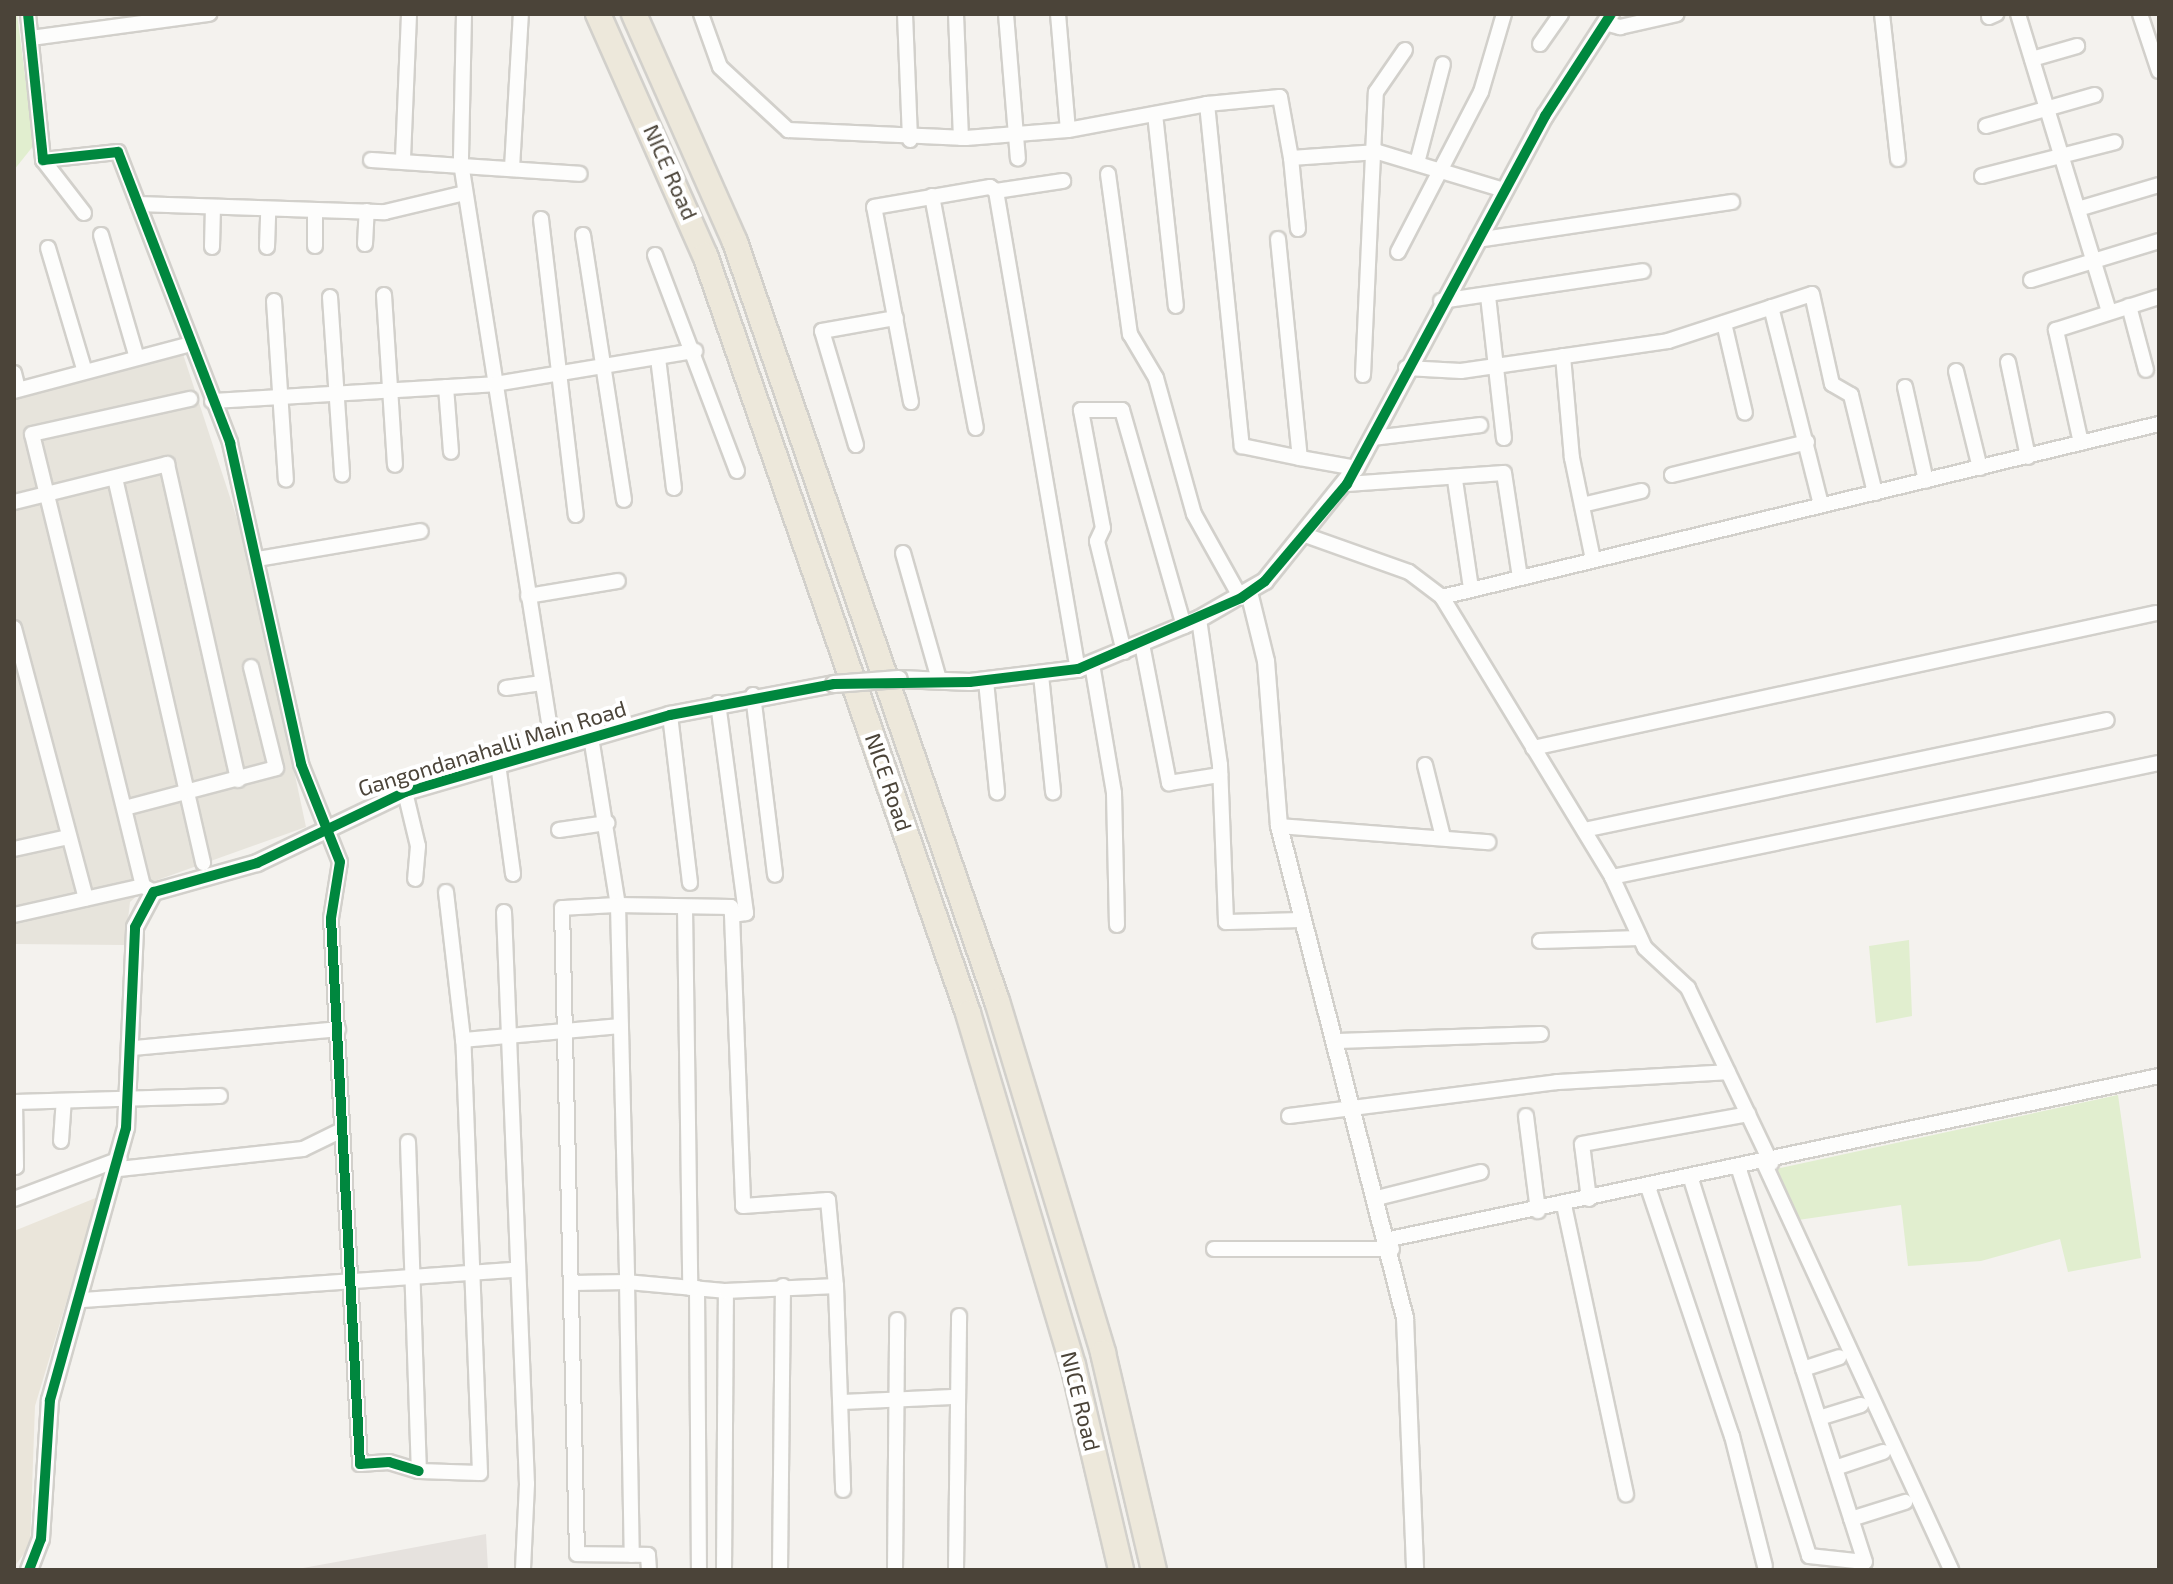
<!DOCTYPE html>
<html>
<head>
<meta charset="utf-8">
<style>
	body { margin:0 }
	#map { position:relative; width:2173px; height:1584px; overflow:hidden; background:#f4f2ee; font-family:"Exo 2",sans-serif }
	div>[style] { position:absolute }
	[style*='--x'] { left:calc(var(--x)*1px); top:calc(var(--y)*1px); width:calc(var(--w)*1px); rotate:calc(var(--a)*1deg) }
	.residential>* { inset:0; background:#e7e4dc }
	.industrial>* { inset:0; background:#e6e2de }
	.education>* { inset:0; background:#eae5da }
	.green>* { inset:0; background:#e1eecf }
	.roads { filter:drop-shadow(2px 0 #d2d0cb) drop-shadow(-2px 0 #d2d0cb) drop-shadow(0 2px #d2d0cb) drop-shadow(0 -2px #d2d0cb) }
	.minor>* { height:14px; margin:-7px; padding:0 7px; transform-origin:7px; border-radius:7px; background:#fdfdfc }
	.tertiary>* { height:16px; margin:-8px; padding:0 8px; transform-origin:8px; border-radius:8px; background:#fdfdfc }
	.motorway>* { height:24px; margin:-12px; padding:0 12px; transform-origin:12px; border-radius:12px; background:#ede8db }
	.bridges { filter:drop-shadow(2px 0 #d2d0cb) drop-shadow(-2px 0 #d2d0cb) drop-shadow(0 2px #d2d0cb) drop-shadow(0 -2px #d2d0cb) }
	.tertiary-bridge>* { height:16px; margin:-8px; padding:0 8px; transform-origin:8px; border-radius:8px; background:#fdfdfc }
	.cycleway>* { height:10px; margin:-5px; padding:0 5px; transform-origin:5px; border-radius:5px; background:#00873e }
	span { translate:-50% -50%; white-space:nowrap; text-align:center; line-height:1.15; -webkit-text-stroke:8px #fff; paint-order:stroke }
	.street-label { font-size:22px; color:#4b4439 }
	.frame { position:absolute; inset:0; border:16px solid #4b4439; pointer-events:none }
</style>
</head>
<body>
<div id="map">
	<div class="residential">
		<div style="clip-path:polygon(183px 354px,247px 549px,306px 827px,152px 882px,130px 902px,125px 945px,14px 944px,14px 399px)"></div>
	</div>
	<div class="industrial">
		<div style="clip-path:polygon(486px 1534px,488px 1570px,292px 1570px,347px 1560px)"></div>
	</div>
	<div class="education">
		<div style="clip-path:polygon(98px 1197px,35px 1406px,30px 1546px,14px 1567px,14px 1231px)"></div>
	</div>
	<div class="green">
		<div style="clip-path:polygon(17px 14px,34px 145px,14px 170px,14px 16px)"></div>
		<div style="clip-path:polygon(1909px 940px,1912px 1016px,1876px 1023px,1869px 946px)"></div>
		<div style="clip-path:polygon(2118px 1095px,2141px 1258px,2068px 1272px,2060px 1239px,1981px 1261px,1908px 1266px,1901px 1205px,1798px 1220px,1776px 1169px)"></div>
	</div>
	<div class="roads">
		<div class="minor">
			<div style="--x:28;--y:14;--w:147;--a:84.1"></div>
			<div style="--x:43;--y:160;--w:75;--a:-6.1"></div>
			<div style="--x:118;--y:152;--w:312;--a:68.9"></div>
			<div style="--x:230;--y:443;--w:329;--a:77.5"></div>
			<div style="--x:301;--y:764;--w:105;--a:68.3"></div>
			<div style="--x:340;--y:862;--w:57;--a:99.1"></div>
			<div style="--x:331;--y:918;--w:547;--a:86.96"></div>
			<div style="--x:360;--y:1464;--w:29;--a:-4"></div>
			<div style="--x:389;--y:1462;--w:31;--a:17"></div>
			<div style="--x:464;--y:14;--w:149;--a:91.2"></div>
			<div style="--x:461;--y:163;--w:592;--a:81.06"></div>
			<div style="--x:701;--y:14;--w:56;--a:70.3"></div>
			<div style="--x:720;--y:67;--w:93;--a:42.8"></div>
			<div style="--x:788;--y:130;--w:178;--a:2.6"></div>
			<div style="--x:966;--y:138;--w:102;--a:-4.5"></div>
			<div style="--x:1068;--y:130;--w:141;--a:-10.6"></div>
			<div style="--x:1207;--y:104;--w:344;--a:84.2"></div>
			<div style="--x:1242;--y:446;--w:59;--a:11.7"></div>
			<div style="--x:905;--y:14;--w:126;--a:87.7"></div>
			<div style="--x:956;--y:14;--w:124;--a:87.7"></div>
			<div style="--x:1006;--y:14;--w:145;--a:85.3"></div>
			<div style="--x:1058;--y:14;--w:116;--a:85.1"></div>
			<div style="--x:1882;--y:14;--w:146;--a:83.7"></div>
			<div style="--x:2018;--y:14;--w:311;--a:73"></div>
			<div style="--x:2140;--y:14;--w:60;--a:71.6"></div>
			<div style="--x:1989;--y:17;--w:8;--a:-23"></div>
			<div style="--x:1605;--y:23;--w:16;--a:15"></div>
			<div style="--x:1620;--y:27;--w:58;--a:-12.8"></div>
			<div style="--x:31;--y:38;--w:180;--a:-7.7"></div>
			<div style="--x:1540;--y:44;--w:37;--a:-55"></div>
			<div style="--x:2032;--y:59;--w:47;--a:-16.1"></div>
			<div style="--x:1207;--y:104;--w:73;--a:-5.5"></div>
			<div style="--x:1280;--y:97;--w:62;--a:79.8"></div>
			<div style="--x:1155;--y:114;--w:193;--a:83.8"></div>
			<div style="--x:1986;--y:126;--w:113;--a:-15.9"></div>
			<div style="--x:403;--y:158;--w:144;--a:-87.6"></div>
			<div style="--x:43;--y:160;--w:67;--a:52.3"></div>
			<div style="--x:371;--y:160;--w:209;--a:3.8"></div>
			<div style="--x:1417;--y:163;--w:102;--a:-75.3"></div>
			<div style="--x:512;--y:168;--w:154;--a:-86.7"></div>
			<div style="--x:1108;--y:174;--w:162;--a:82.2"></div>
			<div style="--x:1130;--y:334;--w:51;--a:59.4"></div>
			<div style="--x:1156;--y:378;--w:141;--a:74.4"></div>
			<div style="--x:1194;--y:514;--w:96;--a:60.8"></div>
			<div style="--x:1982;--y:176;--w:137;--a:-14.3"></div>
			<div style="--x:996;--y:191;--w:68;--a:-8.5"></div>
			<div style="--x:932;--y:196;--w:236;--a:79.3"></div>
			<div style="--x:138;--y:204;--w:247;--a:1.9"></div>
			<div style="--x:385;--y:212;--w:82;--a:-13.4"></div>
			<div style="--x:2078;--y:209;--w:84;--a:-16.5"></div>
			<div style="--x:541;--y:219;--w:298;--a:83.3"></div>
			<div style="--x:1298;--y:229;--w:71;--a:-95.6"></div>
			<div style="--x:1291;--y:158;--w:87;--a:-3.9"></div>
			<div style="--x:1378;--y:152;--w:132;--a:16.8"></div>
			<div style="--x:101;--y:235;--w:128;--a:73.7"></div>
			<div style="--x:583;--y:235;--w:268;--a:81.2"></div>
			<div style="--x:1278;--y:239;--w:220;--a:84.3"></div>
			<div style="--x:1300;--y:458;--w:57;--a:10.1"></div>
			<div style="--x:1477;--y:240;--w:258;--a:-8.5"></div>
			<div style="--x:365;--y:244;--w:33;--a:-87"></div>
			<div style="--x:315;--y:246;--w:36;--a:-90"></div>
			<div style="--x:212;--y:247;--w:40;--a:-88.6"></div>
			<div style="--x:267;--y:247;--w:38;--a:-88"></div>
			<div style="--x:48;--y:248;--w:129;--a:73.4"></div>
			<div style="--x:1398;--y:252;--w:180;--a:-62.6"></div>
			<div style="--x:1481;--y:92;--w:81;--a:-73.6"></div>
			<div style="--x:655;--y:255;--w:231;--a:69.2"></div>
			<div style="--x:2031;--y:280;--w:134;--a:-16.9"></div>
			<div style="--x:384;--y:295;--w:170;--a:86.3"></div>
			<div style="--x:1488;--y:296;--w:143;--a:83.6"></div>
			<div style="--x:330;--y:297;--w:178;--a:86.1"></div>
			<div style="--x:274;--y:301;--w:179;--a:86.2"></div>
			<div style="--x:1441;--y:301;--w:204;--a:-8.4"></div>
			<div style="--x:2129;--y:306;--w:66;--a:75.1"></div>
			<div style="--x:1771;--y:307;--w:204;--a:75.8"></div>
			<div style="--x:1724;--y:323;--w:92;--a:76.9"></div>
			<div style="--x:1563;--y:356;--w:102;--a:85"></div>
			<div style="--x:1572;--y:458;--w:103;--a:78.3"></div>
			<div style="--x:658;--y:358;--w:131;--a:83"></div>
			<div style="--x:2008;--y:362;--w:97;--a:78.1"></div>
			<div style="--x:1406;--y:368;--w:55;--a:3.1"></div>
			<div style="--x:1461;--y:371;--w:209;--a:-8.2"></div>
			<div style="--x:1668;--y:341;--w:151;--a:-18.1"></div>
			<div style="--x:1812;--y:294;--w:92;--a:77.5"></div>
			<div style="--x:1832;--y:384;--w:22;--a:30"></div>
			<div style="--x:1851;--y:395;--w:101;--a:76.2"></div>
			<div style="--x:1956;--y:371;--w:100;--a:76.1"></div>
			<div style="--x:14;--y:373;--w:16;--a:76"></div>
			<div style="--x:1363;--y:375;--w:283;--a:-87.4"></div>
			<div style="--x:1376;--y:92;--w:51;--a:-55.4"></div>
			<div style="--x:446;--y:387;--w:65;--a:85.6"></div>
			<div style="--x:1905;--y:387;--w:96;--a:77.4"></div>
			<div style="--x:14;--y:391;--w:183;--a:-14.9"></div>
			<div style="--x:212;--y:401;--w:284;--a:-3.4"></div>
			<div style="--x:495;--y:384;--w:203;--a:-9.4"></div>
			<div style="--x:911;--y:402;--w:198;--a:-100.7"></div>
			<div style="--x:874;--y:207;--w:118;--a:-9.8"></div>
			<div style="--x:990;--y:187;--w:7;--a:34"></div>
			<div style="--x:996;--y:191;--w:485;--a:80.3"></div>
			<div style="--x:1373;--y:438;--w:108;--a:-6.9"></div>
			<div style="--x:2081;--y:443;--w:116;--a:-102.5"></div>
			<div style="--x:2056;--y:330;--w:108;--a:-17.8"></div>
			<div style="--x:856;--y:445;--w:119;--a:-106.6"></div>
			<div style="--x:822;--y:331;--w:75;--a:-10"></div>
			<div style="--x:1672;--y:475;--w:139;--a:-13.7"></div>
			<div style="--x:115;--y:478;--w:395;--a:77.1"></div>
			<div style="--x:1455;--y:480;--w:110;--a:81.6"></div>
			<div style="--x:1347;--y:484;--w:157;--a:-4"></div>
			<div style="--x:1504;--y:473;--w:105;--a:81.3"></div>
			<div style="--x:14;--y:502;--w:158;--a:-13.9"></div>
			<div style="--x:167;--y:464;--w:324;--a:77.3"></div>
			<div style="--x:1582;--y:505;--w:61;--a:-13.3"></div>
			<div style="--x:1305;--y:535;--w:110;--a:19.6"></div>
			<div style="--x:1409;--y:572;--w:41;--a:37.1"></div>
			<div style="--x:1442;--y:597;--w:328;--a:58.7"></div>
			<div style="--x:1612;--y:877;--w:78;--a:65.1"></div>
			<div style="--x:1645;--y:948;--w:59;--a:42.9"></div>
			<div style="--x:1688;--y:988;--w:194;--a:64.6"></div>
			<div style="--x:903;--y:553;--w:131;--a:74.1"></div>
			<div style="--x:258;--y:559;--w:165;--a:-9.7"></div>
			<div style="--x:528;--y:596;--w:91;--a:-9.5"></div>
			<div style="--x:1442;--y:597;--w:738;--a:-13.57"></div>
			<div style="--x:1199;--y:619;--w:148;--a:81.8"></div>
			<div style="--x:1220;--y:765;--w:157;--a:87.8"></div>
			<div style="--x:1226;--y:922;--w:77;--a:-1.5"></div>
			<div style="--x:14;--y:628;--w:280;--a:75.1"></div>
			<div style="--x:1142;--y:644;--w:142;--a:79"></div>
			<div style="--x:1169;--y:783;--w:52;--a:-8.9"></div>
			<div style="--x:1124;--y:652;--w:114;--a:-103.7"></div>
			<div style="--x:1097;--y:541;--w:14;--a:-65"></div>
			<div style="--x:1103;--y:528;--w:120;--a:-100.6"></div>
			<div style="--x:1081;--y:410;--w:41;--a:0"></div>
			<div style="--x:1122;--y:410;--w:225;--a:74"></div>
			<div style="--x:1092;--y:664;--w:131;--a:80.3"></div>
			<div style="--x:1114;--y:793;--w:132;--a:88.7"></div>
			<div style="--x:1041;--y:675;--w:118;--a:84.1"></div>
			<div style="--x:986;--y:681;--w:112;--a:84.3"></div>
			<div style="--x:506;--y:688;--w:36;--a:-8"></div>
			<div style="--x:753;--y:695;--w:181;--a:83"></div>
			<div style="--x:718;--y:703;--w:212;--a:82.4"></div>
			<div style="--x:746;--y:913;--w:14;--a:172"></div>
			<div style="--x:732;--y:915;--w:291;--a:87.8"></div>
			<div style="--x:743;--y:1206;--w:85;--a:-4"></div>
			<div style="--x:828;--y:1200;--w:86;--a:84.7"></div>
			<div style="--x:670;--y:715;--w:169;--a:83.2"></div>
			<div style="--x:591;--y:737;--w:170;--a:80.9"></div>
			<div style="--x:618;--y:905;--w:113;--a:1"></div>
			<div style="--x:731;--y:907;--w:8;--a:83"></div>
			<div style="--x:1533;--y:748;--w:637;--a:-12.23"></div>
			<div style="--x:498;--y:764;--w:111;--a:82.2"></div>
			<div style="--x:1425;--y:765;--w:74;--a:76"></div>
			<div style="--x:405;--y:792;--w:56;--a:76.5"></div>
			<div style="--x:418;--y:846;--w:33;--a:95"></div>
			<div style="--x:125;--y:808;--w:156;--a:-14.8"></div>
			<div style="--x:276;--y:768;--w:104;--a:-103.9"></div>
			<div style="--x:1279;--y:826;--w:210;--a:4.4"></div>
			<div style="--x:559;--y:830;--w:49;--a:-8.3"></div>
			<div style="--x:1584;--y:830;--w:534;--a:-11.88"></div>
			<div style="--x:14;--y:849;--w:55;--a:-12.5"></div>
			<div style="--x:1612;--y:877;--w:559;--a:-11.77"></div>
			<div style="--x:154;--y:892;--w:13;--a:-151"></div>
			<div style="--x:143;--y:886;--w:465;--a:-103.8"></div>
			<div style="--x:32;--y:434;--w:162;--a:-12.5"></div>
			<div style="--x:446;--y:892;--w:149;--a:83.4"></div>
			<div style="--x:685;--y:908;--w:380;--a:89.2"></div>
			<div style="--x:504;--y:912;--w:572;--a:87.7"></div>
			<div style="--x:527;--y:1484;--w:86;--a:92.7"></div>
			<div style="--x:14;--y:915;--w:132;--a:-12.7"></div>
			<div style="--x:1540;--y:941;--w:100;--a:-1.7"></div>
			<div style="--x:1338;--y:1041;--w:203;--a:-2"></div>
			<div style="--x:134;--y:1048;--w:205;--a:-5.3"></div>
			<div style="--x:14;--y:1102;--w:206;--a:-1.7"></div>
			<div style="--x:15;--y:1102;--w:65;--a:89.1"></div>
			<div style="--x:1289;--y:1116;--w:270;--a:-7.2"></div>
			<div style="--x:1557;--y:1082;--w:171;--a:-3.3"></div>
			<div style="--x:1526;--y:1116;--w:96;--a:82.8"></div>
			<div style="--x:61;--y:1141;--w:39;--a:-86"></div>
			<div style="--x:408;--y:1142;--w:329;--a:88.1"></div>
			<div style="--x:419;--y:1471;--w:61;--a:1.9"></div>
			<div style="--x:480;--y:1473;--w:433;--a:-92.2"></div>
			<div style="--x:463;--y:1040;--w:157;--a:-5.1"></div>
			<div style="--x:1765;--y:1165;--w:446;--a:65.3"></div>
			<div style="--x:119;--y:1169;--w:185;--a:-6.2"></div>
			<div style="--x:303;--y:1149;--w:43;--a:-26"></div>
			<div style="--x:1691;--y:1179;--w:395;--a:72.6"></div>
			<div style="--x:1809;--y:1556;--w:56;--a:6.1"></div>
			<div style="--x:1865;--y:1562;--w:412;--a:-107.8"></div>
			<div style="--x:1648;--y:1187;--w:263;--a:71.4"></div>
			<div style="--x:1732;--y:1436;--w:134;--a:75.8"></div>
			<div style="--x:1377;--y:1198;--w:107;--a:-14"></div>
			<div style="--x:14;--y:1199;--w:113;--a:-20.7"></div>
			<div style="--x:1589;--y:1199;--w:55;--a:-97.3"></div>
			<div style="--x:1582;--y:1144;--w:169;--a:-10.2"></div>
			<div style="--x:1564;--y:1205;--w:296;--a:77.9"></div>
			<div style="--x:1390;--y:1239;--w:786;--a:-11.97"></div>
			<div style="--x:1214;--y:1249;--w:178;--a:0"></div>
			<div style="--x:572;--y:1283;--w:55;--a:-1"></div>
			<div style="--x:627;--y:1282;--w:273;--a:89"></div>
			<div style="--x:697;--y:1288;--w:282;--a:89.6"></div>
			<div style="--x:83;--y:1300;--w:433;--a:-4"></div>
			<div style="--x:1803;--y:1369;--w:38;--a:-18"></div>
			<div style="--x:844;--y:1402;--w:112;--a:-2.6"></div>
			<div style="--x:1819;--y:1418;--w:44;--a:-17.2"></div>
			<div style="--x:1835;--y:1468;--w:51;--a:-18.4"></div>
			<div style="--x:1851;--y:1519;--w:57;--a:-17.5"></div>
			<div style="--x:649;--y:1570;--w:15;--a:-94"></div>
			<div style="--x:648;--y:1555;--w:71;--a:-179.2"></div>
			<div style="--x:577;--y:1554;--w:646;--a:-91.33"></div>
			<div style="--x:562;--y:908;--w:56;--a:-3.1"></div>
			<div style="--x:618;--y:905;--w:377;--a:88.6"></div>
			<div style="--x:627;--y:1282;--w:99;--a:5.2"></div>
			<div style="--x:724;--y:1570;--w:279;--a:-89.6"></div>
			<div style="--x:726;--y:1291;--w:110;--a:-2.6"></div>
			<div style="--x:836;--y:1286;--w:204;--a:88"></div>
			<div style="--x:780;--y:1570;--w:284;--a:-89.4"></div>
			<div style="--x:895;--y:1570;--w:250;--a:-89.5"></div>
			<div style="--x:956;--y:1570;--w:254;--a:-89.3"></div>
		</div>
		<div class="tertiary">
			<div style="--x:1249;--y:592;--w:71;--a:76.2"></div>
			<div style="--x:1266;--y:661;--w:166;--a:85.5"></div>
			<div style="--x:1279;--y:826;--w:508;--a:75.64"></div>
			<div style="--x:1405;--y:1318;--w:252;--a:87.7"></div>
			<div style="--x:899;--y:679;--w:71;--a:2.4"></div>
			<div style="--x:970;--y:682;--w:109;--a:-6.9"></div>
			<div style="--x:1078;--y:669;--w:131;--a:-22.5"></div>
			<div style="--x:1199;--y:619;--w:76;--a:-29.9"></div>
			<div style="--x:1265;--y:581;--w:145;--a:-51.2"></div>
			<div style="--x:1356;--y:468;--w:400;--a:-61.8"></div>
			<div style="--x:1545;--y:116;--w:121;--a:-57.1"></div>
			<div style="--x:29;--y:1570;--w:33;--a:-69"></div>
			<div style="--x:41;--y:1539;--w:139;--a:-86.3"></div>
			<div style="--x:50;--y:1400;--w:282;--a:-74.4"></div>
			<div style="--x:126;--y:1128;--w:201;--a:-87.4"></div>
			<div style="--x:135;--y:927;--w:40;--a:-62"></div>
			<div style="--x:154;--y:892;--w:107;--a:-15.7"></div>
			<div style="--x:257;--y:863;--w:164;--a:-25.6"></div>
			<div style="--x:405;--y:792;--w:276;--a:-16.2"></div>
			<div style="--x:670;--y:715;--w:167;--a:-10.7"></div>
		</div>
		<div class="motorway">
			<div style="--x:598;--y:14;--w:264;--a:66.1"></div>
			<div style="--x:705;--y:255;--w:802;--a:70.86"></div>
			<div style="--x:968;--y:1013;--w:367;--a:73.4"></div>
			<div style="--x:1073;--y:1365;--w:211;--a:76.8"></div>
			<div style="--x:634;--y:14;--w:249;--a:66.1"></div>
			<div style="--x:735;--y:242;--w:803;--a:70.96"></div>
			<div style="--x:997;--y:1001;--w:368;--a:73.2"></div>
			<div style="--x:1103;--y:1353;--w:223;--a:76.8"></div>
		</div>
	</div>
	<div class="bridges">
		<div class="tertiary-bridge">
			<div style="--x:834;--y:684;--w:65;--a:-4.4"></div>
		</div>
	</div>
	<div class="cycleway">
		<div style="--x:28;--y:14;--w:147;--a:84.1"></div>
		<div style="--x:43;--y:160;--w:75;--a:-6.1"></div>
		<div style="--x:118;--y:152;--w:312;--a:68.9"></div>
		<div style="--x:230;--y:443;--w:329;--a:77.5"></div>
		<div style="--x:301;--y:764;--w:105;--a:68.3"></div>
		<div style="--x:340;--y:862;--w:57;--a:99.1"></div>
		<div style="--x:331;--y:918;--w:547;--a:86.96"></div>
		<div style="--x:360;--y:1464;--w:29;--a:-4"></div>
		<div style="--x:389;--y:1462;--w:31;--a:17"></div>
		<div style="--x:29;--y:1570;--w:33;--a:-69"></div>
		<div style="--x:41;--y:1539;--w:139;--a:-86.3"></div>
		<div style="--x:50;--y:1400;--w:282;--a:-74.4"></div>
		<div style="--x:126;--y:1128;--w:201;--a:-87.4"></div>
		<div style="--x:135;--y:927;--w:40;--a:-62"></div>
		<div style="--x:154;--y:892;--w:107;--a:-15.7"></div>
		<div style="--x:257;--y:863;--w:164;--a:-25.6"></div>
		<div style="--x:405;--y:792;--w:276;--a:-16.2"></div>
		<div style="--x:670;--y:715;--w:167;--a:-10.7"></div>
		<div style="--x:834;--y:684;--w:136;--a:-0.8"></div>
		<div style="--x:970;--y:682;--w:109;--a:-6.9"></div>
		<div style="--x:1078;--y:669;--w:178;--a:-23.5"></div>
		<div style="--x:1241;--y:598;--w:29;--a:-35"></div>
		<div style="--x:1265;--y:581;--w:127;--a:-49.8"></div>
		<div style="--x:1347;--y:484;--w:418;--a:-61.7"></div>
		<div style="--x:1545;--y:116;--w:121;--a:-57.1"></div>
	</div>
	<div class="street-label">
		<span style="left:671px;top:172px;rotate:66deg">NICE Road</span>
		<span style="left:492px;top:748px;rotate:-17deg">Gangondanahalli Main Road</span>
		<span style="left:889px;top:782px;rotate:71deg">NICE Road</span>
		<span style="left:1081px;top:1401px;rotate:76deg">NICE Road</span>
	</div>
	<div class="frame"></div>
</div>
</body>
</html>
